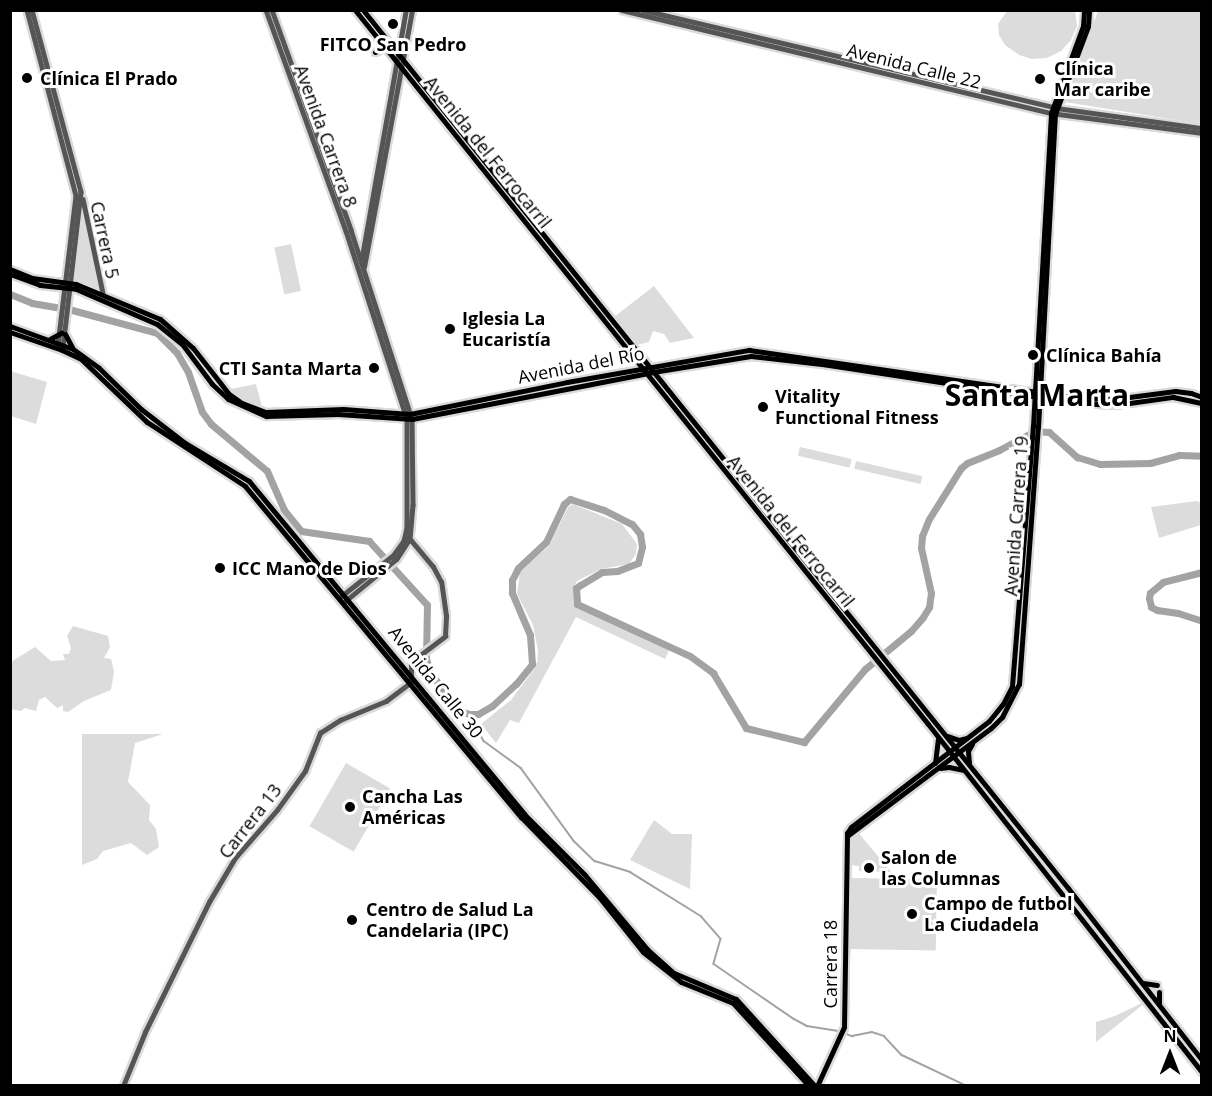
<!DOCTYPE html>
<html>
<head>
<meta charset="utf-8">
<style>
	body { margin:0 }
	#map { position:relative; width:1212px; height:1096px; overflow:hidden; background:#fff; font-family:"Open Sans",sans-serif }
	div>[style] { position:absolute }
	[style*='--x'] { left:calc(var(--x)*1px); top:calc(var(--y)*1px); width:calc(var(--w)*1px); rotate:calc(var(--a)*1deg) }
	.green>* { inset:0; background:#dcdcdc; transform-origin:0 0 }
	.stream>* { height:1.5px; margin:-0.75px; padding:0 0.75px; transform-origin:0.75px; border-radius:0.75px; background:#a3a3a3 }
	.river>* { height:7px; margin:-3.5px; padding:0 3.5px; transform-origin:3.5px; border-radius:3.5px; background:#a3a3a3 }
	.roads { filter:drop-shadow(2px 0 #dbdbdb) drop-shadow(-2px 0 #dbdbdb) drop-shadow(0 2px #dbdbdb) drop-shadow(0 -2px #dbdbdb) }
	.minor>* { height:4.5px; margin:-2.25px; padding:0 2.25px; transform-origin:2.25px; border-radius:2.25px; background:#555 }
	.major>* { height:5px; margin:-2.5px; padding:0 2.5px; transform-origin:2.5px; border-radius:2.5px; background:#000 }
	.dots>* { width:16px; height:16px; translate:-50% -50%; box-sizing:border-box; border:3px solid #fff; border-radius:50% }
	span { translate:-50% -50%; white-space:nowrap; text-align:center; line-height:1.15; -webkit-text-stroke:6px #fff; paint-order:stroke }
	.poi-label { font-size:18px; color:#000; font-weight:700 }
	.left { translate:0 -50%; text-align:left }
	.right { translate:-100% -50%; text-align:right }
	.street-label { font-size:18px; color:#000 }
	.town-label { font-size:30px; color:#000; font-weight:700 }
	.frame { position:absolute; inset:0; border:12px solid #000; pointer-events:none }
	.north { position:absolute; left:1140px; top:1024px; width:60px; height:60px; -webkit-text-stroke:4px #fff; paint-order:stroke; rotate:0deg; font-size:16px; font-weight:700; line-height:24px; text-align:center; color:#000 }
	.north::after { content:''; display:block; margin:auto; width:21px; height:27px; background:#000; clip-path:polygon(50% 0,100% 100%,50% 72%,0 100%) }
</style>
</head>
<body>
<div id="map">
	<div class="green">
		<div style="clip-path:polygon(1075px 10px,1077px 26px,1071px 40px,1061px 51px,1047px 58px,1032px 59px,1019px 55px,1005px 45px,999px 35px,998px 24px,1007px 11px)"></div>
		<div style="clip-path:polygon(1098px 11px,1201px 11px,1201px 124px,1065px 102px)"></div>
		<div style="clip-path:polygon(82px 206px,84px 209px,100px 290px,74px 281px)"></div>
		<div style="left:291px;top:244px;width:48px;height:17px;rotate:78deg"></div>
		<div style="clip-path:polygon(654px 286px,694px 338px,670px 343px,664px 334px,653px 331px,649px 342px,636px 345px,614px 317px)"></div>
		<div style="clip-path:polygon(10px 371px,47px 382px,36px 424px,11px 416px)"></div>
		<div style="clip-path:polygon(256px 384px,262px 407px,240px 400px,226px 390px)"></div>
		<div style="left:800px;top:447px;width:53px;height:9px;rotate:13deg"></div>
		<div style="left:856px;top:461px;width:68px;height:8px;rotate:13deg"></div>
		<div style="clip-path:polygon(1197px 501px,1201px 503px,1201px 525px,1159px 538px,1151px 507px)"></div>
		<div style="clip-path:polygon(573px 504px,622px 524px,637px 544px,636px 554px,629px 564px,601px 569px,577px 581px,574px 586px,574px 605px,670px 648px,665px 659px,576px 617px,519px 723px,510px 720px,496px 743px,481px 724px,511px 700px,537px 665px,538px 651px,533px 625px,517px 594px,520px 571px,549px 546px,568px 507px)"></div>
		<div style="clip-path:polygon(73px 626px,108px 636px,110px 647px,104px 658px,111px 659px,114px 672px,111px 690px,84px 701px,68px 712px,63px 711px,63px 705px,57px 708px,45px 697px,39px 700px,36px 711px,25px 708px,21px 711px,11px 709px,11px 662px,35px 647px,51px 661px,65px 660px,63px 654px,69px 654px,71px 648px,67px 636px)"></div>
		<div style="clip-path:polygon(82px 734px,163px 734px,135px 743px,128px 782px,150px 805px,149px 820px,156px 829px,159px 847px,147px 855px,131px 843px,103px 851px,97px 859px,82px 865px)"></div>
		<div style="left:346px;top:763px;width:51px;height:73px;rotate:30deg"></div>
		<div style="clip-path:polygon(654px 820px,672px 834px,692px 834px,690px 889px,630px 860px)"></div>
		<div style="clip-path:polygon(856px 830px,872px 849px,891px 872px,859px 871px,859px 866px,850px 865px,851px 838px)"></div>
		<div style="left:850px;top:878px;width:87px;height:71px;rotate:1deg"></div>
		<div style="clip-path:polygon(1144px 1002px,1145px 1003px,1096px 1042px,1096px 1022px,1115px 1016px)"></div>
	</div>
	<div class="stream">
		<div style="--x:469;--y:714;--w:31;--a:61"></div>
		<div style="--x:484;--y:741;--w:46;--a:36.1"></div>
		<div style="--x:521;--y:768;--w:90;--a:54"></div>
		<div style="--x:574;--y:841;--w:29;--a:44"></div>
		<div style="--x:595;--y:861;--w:37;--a:17"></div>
		<div style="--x:630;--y:872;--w:84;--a:31.8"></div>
		<div style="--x:701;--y:916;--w:30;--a:49"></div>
		<div style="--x:721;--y:939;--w:26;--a:106"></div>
		<div style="--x:714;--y:964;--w:97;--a:34.5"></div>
		<div style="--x:794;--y:1019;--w:15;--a:28"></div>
		<div style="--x:807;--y:1026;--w:33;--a:9"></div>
		<div style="--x:844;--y:1033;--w:9;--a:21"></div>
		<div style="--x:852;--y:1036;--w:20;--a:-11"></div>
		<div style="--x:872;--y:1032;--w:13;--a:18"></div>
		<div style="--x:884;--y:1036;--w:26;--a:47"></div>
		<div style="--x:902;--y:1055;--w:72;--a:25.5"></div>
	</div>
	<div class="river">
		<div style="--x:10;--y:294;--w:24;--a:22"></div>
		<div style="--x:32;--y:303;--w:41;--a:9.9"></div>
		<div style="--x:72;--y:310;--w:88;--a:15.1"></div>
		<div style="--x:157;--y:333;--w:28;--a:45"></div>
		<div style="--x:177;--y:353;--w:22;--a:60"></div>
		<div style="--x:188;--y:372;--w:42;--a:70.7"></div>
		<div style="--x:202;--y:412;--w:15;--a:53"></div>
		<div style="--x:211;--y:424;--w:73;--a:40"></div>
		<div style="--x:267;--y:471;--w:43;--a:66.4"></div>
		<div style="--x:284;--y:510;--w:27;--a:51"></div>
		<div style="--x:301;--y:531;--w:69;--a:8.4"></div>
		<div style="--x:369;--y:541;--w:86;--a:47.8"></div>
		<div style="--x:427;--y:605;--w:54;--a:91.1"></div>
		<div style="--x:426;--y:659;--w:15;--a:70"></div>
		<div style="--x:431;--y:673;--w:44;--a:55.2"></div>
		<div style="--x:456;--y:709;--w:14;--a:21"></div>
		<div style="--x:469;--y:714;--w:9;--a:0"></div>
		<div style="--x:478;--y:714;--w:16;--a:-30"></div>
		<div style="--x:492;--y:706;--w:33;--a:-43"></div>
		<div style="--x:516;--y:684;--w:26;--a:-51"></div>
		<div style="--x:532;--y:664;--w:29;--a:-94"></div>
		<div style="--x:530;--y:635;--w:46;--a:-113.2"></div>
		<div style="--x:512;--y:593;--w:13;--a:-90"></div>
		<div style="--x:512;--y:580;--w:13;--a:-63"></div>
		<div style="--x:518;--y:568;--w:38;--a:-43"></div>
		<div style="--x:546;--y:542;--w:42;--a:-64.7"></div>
		<div style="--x:564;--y:504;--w:8;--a:-40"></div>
		<div style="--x:570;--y:499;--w:36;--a:18"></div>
		<div style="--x:604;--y:510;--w:31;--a:27"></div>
		<div style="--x:632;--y:524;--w:13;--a:51"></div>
		<div style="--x:640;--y:534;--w:13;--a:81"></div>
		<div style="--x:642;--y:547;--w:16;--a:104"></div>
		<div style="--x:638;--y:563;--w:22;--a:159"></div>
		<div style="--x:617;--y:571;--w:15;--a:176"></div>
		<div style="--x:602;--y:572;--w:26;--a:149"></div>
		<div style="--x:580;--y:585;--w:5;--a:143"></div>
		<div style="--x:576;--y:588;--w:16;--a:86"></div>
		<div style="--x:577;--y:604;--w:124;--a:24.7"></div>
		<div style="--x:690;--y:656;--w:29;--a:36"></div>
		<div style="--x:713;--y:673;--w:64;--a:59"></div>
		<div style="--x:746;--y:728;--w:60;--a:13.6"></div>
		<div style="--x:804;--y:742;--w:95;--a:-50.1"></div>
		<div style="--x:865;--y:669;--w:60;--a:-39.6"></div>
		<div style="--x:911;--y:631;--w:18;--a:-49"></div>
		<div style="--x:923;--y:617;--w:12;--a:-59"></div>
		<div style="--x:929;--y:607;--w:14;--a:-82"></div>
		<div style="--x:931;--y:593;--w:46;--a:-102.5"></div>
		<div style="--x:921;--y:548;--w:12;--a:-85"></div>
		<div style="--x:922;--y:536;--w:18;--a:-68"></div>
		<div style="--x:929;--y:519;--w:60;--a:-57.9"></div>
		<div style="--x:961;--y:468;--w:8;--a:-40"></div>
		<div style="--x:967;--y:463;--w:35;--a:-22"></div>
		<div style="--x:999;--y:450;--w:41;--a:-27.8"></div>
		<div style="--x:1035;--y:431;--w:14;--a:4"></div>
		<div style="--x:1049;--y:432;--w:38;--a:42"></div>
		<div style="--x:1077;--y:457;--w:24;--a:17"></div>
		<div style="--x:1100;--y:464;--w:50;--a:-1.1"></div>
		<div style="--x:1150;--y:463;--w:30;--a:-15"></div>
		<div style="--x:1179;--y:455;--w:23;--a:2"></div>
		<div style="--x:1202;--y:572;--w:40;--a:165.6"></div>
		<div style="--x:1163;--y:582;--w:17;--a:140"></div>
		<div style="--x:1150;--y:593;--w:5;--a:101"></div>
		<div style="--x:1149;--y:598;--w:9;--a:77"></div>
		<div style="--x:1151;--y:607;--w:7;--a:27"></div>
		<div style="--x:1157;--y:610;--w:21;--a:8"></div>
		<div style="--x:1178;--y:613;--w:25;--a:18"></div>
	</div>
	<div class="roads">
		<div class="minor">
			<div style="--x:27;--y:10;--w:192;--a:75.2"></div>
			<div style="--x:76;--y:196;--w:150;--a:96.9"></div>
			<div style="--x:32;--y:10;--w:188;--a:74.9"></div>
			<div style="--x:81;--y:192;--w:156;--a:96.6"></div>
			<div style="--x:266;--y:10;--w:235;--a:70.1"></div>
			<div style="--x:346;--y:231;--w:198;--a:72"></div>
			<div style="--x:407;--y:419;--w:109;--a:90"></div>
			<div style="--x:407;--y:528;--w:13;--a:103"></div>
			<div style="--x:404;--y:541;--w:19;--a:126"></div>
			<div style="--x:393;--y:556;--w:66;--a:141.7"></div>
			<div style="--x:272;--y:10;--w:234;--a:70.2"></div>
			<div style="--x:351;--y:230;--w:199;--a:72.1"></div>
			<div style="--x:412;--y:419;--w:86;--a:89.3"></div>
			<div style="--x:413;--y:505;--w:34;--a:95"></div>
			<div style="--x:410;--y:539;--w:24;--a:123"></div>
			<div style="--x:397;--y:559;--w:66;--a:140.5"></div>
			<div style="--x:622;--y:10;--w:441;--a:13.5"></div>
			<div style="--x:1051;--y:113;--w:152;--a:7.5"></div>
			<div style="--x:643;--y:10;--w:425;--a:13.3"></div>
			<div style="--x:1057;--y:108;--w:146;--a:7.9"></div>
			<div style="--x:83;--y:199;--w:96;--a:78"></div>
			<div style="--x:361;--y:262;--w:256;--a:-79.9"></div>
			<div style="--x:364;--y:267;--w:261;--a:-79.4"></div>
			<div style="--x:123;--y:1086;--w:58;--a:-67.8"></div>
			<div style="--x:145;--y:1032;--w:145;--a:-63.8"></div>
			<div style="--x:209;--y:902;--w:51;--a:-59.4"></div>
			<div style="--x:235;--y:858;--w:64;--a:-48.8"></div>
			<div style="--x:277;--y:810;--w:48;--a:-54.3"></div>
			<div style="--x:305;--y:771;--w:41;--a:-68.5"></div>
			<div style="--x:320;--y:733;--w:24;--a:-33"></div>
			<div style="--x:340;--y:720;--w:50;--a:-22.4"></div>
			<div style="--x:386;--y:701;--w:31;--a:-37"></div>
			<div style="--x:411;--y:682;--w:17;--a:-90"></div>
			<div style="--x:411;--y:665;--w:7;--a:-56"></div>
			<div style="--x:415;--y:659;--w:38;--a:-37"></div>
			<div style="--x:445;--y:636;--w:20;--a:-87"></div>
			<div style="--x:446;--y:616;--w:34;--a:-98"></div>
			<div style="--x:441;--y:582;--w:17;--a:-118"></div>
			<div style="--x:433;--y:567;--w:34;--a:-130"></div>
			<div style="--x:411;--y:541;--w:7;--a:-146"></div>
		</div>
		<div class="major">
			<div style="--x:355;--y:10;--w:915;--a:51.25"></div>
			<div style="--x:928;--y:724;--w:443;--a:51.8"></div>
			<div style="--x:363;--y:10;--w:1126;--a:51.24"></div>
			<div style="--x:1068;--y:888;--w:218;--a:52.1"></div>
			<div style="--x:375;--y:52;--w:4;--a:-27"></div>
			<div style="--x:379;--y:50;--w:8;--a:-76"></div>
			<div style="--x:10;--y:269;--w:24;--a:22"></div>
			<div style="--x:32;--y:278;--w:44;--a:7.8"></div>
			<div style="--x:76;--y:284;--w:91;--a:22.6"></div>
			<div style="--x:160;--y:319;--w:44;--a:41.3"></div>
			<div style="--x:193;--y:348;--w:58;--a:52"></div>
			<div style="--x:229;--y:394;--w:16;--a:35"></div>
			<div style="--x:242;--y:403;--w:26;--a:21"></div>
			<div style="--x:266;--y:412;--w:77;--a:-2.2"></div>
			<div style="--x:343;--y:409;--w:67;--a:4.3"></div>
			<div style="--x:410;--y:414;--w:160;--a:-11.5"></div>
			<div style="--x:567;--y:382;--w:185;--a:-10"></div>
			<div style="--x:749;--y:350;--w:331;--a:8.3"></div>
			<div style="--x:1077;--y:398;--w:37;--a:2"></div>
			<div style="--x:1114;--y:399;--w:62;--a:-7.5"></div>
			<div style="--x:1175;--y:391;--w:16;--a:7"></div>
			<div style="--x:1191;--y:393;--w:12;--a:20"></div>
			<div style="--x:10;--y:274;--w:32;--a:20"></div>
			<div style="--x:40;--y:285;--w:36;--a:6"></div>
			<div style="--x:76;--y:289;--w:88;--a:23.4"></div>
			<div style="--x:157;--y:324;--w:32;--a:39"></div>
			<div style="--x:182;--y:344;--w:50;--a:53.1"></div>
			<div style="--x:212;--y:384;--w:22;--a:43"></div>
			<div style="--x:228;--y:399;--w:42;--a:24.1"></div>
			<div style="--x:266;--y:416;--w:72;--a:-1.6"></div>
			<div style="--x:338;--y:414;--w:74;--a:3.9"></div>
			<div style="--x:412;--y:419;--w:246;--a:-11"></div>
			<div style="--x:653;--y:372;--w:99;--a:-9.3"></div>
			<div style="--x:751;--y:356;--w:71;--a:6.4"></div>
			<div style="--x:822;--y:364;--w:258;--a:8.7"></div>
			<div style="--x:1077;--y:403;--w:38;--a:3"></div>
			<div style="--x:1115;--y:405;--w:59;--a:-7.9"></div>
			<div style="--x:1173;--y:397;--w:30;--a:12"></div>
			<div style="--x:10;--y:326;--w:67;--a:20.1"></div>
			<div style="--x:73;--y:349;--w:32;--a:36"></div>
			<div style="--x:99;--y:368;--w:59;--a:44.3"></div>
			<div style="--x:141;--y:409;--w:56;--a:37.7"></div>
			<div style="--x:185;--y:443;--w:74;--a:30.7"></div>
			<div style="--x:249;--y:481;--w:432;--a:50.4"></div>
			<div style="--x:524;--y:814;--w:86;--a:45"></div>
			<div style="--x:585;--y:875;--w:97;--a:50"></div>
			<div style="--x:647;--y:949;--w:36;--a:42"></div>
			<div style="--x:674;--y:973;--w:67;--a:22.8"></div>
			<div style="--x:736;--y:999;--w:118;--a:47.8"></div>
			<div style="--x:10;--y:332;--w:55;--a:19.1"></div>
			<div style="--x:62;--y:350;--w:21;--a:25"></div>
			<div style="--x:81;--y:359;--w:91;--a:43.7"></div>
			<div style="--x:147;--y:422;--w:117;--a:33.1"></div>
			<div style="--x:245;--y:486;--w:431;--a:50.2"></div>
			<div style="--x:521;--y:817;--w:112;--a:45.7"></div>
			<div style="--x:599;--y:897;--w:70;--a:51.3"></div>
			<div style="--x:643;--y:952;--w:48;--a:38.3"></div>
			<div style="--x:681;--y:982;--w:56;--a:22"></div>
			<div style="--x:733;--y:1003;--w:113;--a:47.5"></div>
			<div style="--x:65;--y:334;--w:15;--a:62"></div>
			<div style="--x:50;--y:339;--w:13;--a:-29"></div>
			<div style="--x:947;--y:736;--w:13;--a:18"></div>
			<div style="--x:959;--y:740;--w:7;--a:-16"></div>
			<div style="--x:935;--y:763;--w:24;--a:-83"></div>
			<div style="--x:969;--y:763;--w:12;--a:-95"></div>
			<div style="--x:968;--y:751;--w:8;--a:-60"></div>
			<div style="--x:940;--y:768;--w:9;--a:-6"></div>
			<div style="--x:949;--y:767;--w:14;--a:12"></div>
			<div style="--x:847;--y:836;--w:180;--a:-36.9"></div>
			<div style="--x:991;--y:728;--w:16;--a:-45"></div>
			<div style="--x:1002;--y:717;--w:37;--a:-63"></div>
			<div style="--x:1019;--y:684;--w:258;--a:-85.8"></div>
			<div style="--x:1038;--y:427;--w:313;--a:-86.9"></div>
			<div style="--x:1055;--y:114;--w:94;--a:-69.4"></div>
			<div style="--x:1088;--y:26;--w:16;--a:-86"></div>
			<div style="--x:1143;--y:983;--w:14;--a:8"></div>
			<div style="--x:1159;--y:992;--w:11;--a:90"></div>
			<div style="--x:817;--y:1086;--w:65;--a:-65.4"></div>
			<div style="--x:844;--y:1027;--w:194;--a:-89.1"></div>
			<div style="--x:847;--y:833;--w:7;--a:-56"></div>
			<div style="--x:851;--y:827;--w:174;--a:-37.5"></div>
			<div style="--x:989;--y:721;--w:22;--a:-51"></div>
			<div style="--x:1003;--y:704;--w:20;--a:-63"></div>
			<div style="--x:1012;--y:686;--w:261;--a:-85.4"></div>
			<div style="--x:1033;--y:426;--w:314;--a:-86.7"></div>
			<div style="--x:1051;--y:113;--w:93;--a:-69.8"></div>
			<div style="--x:1083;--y:26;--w:16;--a:-86"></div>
		</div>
	</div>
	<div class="dots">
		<div style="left:393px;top:24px;background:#000"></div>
		<div style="left:27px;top:78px;background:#000"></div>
		<div style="left:1040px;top:79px;background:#000"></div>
		<div style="left:450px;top:329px;background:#000"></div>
		<div style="left:1033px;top:355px;background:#000"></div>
		<div style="left:374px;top:368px;background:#000"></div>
		<div style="left:763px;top:407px;background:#000"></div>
		<div style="left:220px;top:568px;background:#000"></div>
		<div style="left:350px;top:807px;background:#000"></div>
		<div style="left:869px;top:868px;background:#000"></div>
		<div style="left:912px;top:914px;background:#000"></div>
		<div style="left:352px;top:920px;background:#000"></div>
	</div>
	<div class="poi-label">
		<span style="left:393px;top:44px">FITCO San Pedro</span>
		<span class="left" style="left:1054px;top:79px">Clínica<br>Mar caribe</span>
		<span class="left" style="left:40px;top:78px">Clínica El Prado</span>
		<span class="left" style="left:462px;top:329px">Iglesia La<br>Eucaristía</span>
		<span class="left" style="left:1046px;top:355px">Clínica Bahía</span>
		<span class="right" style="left:362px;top:368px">CTI Santa Marta</span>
		<span class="left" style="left:775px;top:407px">Vitality<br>Functional Fitness</span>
		<span class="left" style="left:232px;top:568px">ICC Mano de Dios</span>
		<span class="left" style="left:362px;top:807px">Cancha Las<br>Américas</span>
		<span class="left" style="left:881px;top:868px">Salon de<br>las Columnas</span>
		<span class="left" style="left:924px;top:914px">Campo de futbol<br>La Ciudadela</span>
		<span class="left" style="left:366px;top:920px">Centro de Salud La<br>Candelaria (IPC)</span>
	</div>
	<div class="street-label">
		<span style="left:914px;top:66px;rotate:14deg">Avenida Calle 22</span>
		<span style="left:326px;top:136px;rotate:70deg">Avenida Carrera 8</span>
		<span style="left:488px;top:152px;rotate:51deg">Avenida del Ferrocarril</span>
		<span style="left:105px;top:240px;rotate:78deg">Carrera 5</span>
		<span style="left:581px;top:365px;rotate:-11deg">Avenida del Río</span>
		<span style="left:1016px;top:516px;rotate:-86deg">Avenida Carrera 19</span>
		<span style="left:791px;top:531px;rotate:51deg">Avenida del Ferrocarril</span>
		<span style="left:436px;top:682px;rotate:51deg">Avenida Calle 30</span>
		<span style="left:250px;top:821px;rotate:-52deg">Carrera 13</span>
		<span style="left:830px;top:964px;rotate:-90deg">Carrera 18</span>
	</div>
	<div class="town-label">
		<span style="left:1037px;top:395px">Santa Marta</span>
	</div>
	<div class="frame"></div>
	<div class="north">N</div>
</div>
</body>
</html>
